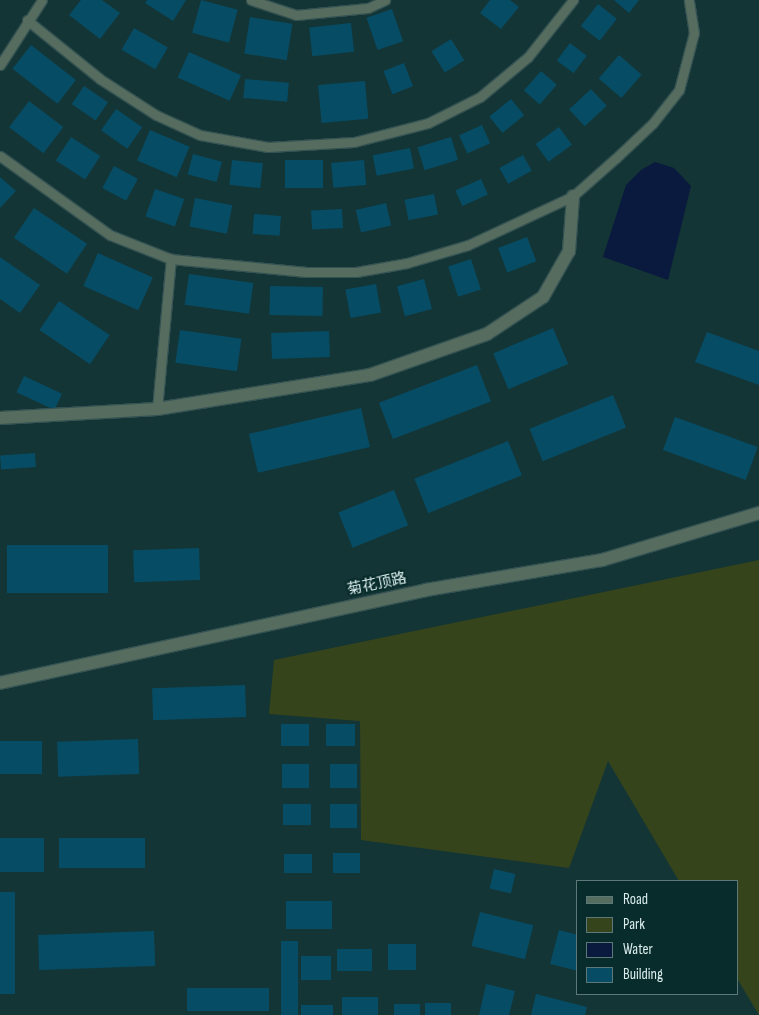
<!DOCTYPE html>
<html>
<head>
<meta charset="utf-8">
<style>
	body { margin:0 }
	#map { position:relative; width:759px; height:1015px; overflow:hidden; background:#143535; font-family:"Sofia Sans Condensed","Noto Sans SC",sans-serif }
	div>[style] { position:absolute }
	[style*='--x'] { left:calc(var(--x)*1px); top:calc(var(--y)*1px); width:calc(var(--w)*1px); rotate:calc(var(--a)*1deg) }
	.green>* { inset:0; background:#36441c }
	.water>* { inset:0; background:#0a193e }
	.building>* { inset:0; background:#074c65; transform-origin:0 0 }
	.roads { filter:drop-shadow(1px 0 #345252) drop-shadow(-1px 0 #345252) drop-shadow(0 1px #345252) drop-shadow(0 -1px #345252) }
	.service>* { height:9px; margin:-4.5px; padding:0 4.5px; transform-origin:4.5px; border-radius:4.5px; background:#566c5f }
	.minor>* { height:12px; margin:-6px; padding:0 6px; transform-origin:6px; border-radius:6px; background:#566c5f }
	.tertiary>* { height:12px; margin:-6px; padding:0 6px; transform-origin:6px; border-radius:6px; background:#566c5f }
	span { translate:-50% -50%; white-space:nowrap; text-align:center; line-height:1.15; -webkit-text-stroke:4px #082b2b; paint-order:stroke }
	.street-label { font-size:15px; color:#daedec }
	.legend { position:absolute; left:576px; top:880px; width:162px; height:115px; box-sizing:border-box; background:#082b2b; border:1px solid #5c7978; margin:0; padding:6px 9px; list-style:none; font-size:15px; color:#daedec }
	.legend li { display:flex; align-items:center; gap:10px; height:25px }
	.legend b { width:25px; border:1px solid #5c7978 }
</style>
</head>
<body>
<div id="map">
	<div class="green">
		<div style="clip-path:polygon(759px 560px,759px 1015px,738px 980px,738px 881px,679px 881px,608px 761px,569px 868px,361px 840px,360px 721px,269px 714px,274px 660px)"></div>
	</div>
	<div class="water">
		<div style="clip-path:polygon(655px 162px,674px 168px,691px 186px,668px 280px,603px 257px,626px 185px,641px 170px)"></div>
	</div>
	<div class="building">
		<div style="clip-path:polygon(81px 0,102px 0,120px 13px,100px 39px,69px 15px)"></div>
		<div style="clip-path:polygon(147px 0,186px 0,173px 21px,145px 3px)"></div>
		<div style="left:201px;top:0;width:38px;height:34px;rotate:15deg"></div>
		<div style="clip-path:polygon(490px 0,510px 0,519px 7px,501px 29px,480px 13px)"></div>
		<div style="clip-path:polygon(614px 0,639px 0,629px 13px)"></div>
		<div style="left:598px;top:4px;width:24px;height:28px;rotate:38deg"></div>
		<div style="left:392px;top:9px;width:34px;height:27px;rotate:71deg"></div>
		<div style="left:250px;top:17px;width:43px;height:37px;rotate:9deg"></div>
		<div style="left:351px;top:23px;width:29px;height:42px;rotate:84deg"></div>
		<div style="left:134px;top:28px;width:39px;height:25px;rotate:30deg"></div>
		<div style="left:451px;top:39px;width:25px;height:23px;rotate:58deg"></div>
		<div style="left:570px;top:43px;width:21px;height:22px;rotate:37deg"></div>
		<div style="left:31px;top:45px;width:57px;height:30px;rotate:38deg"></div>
		<div style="left:189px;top:52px;width:57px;height:28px;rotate:24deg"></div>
		<div style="left:619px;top:55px;width:30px;height:31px;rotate:41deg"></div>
		<div style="left:404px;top:63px;width:25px;height:22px;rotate:69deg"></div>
		<div style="left:541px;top:71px;width:21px;height:26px;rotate:41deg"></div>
		<div style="left:245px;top:79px;width:44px;height:19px;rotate:5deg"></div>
		<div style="left:365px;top:81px;width:38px;height:47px;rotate:85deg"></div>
		<div style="left:84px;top:86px;width:29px;height:22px;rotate:34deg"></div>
		<div style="left:591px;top:89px;width:23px;height:30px;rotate:47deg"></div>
		<div style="left:511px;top:99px;width:21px;height:28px;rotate:51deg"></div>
		<div style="left:29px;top:101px;width:43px;height:33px;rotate:37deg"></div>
		<div style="left:116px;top:109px;width:32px;height:26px;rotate:35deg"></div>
		<div style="left:482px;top:125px;width:20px;height:25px;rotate:66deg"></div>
		<div style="left:559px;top:127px;width:22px;height:29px;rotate:54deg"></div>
		<div style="left:150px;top:130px;width:43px;height:33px;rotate:23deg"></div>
		<div style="left:71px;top:137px;width:35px;height:28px;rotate:33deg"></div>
		<div style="left:451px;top:137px;width:24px;height:35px;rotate:73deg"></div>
		<div style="left:410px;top:148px;width:21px;height:38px;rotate:79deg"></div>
		<div style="left:193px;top:154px;width:30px;height:21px;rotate:15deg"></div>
		<div style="left:523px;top:155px;width:18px;height:27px;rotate:61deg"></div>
		<div style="left:232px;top:160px;width:31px;height:25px;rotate:6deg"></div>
		<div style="left:285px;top:160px;width:38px;height:28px"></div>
		<div style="left:364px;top:160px;width:25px;height:33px;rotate:85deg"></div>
		<div style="left:114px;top:166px;width:27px;height:25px;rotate:28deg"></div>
		<div style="clip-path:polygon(0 177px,16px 191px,0 208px)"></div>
		<div style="left:481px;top:179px;width:17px;height:28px;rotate:66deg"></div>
		<div style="left:155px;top:189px;width:31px;height:29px;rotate:19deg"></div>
		<div style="left:434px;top:194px;width:21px;height:30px;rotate:79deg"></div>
		<div style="left:195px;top:198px;width:38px;height:29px;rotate:11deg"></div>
		<div style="left:386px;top:203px;width:23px;height:31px;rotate:77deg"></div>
		<div style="left:34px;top:208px;width:64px;height:36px;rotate:34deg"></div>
		<div style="left:342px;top:209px;width:19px;height:31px;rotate:87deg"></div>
		<div style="left:254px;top:214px;width:27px;height:20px;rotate:4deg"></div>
		<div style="left:527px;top:237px;width:26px;height:31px;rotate:69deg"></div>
		<div style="left:98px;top:253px;width:60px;height:36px;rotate:24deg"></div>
		<div style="clip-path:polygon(0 257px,40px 285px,20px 313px,0 299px)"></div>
		<div style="left:471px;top:259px;width:32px;height:24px;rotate:72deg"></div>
		<div style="left:189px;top:274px;width:65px;height:31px;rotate:8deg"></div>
		<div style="left:424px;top:279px;width:31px;height:28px;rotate:75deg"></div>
		<div style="left:376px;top:284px;width:29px;height:31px;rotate:80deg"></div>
		<div style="left:270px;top:286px;width:53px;height:29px;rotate:1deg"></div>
		<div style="left:59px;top:301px;width:61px;height:35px;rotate:34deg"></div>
		<div style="left:553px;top:328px;width:39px;height:65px;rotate:67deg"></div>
		<div style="left:180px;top:330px;width:62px;height:33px;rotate:8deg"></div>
		<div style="left:329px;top:331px;width:26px;height:58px;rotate:88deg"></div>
		<div style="clip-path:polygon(707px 332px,759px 351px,759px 385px,695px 362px)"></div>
		<div style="left:477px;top:365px;width:39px;height:105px;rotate:69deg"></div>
		<div style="left:24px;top:376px;width:42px;height:18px;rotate:25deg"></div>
		<div style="left:613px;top:395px;width:35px;height:90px;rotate:68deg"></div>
		<div style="left:361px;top:408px;width:40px;height:115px;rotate:77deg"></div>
		<div style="left:675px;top:417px;width:88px;height:35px;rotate:20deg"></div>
		<div style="left:508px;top:441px;width:37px;height:101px;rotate:68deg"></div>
		<div style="left:35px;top:453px;width:14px;height:35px;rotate:86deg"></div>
		<div style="left:394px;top:490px;width:38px;height:60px;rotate:68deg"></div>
		<div style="left:7px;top:545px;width:101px;height:48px"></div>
		<div style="left:199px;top:548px;width:32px;height:66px;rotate:88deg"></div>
		<div style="left:245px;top:685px;width:32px;height:93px;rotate:88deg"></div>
		<div style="left:281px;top:724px;width:28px;height:22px"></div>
		<div style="left:326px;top:724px;width:29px;height:22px"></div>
		<div style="left:138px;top:739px;width:35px;height:81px;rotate:88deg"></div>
		<div style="left:0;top:741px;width:42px;height:33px"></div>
		<div style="left:282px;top:764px;width:27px;height:24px"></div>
		<div style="left:330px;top:764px;width:27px;height:24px"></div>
		<div style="left:283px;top:804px;width:28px;height:21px"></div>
		<div style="left:330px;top:804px;width:27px;height:24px"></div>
		<div style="left:44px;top:838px;width:34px;height:44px;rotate:90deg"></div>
		<div style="left:145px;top:838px;width:30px;height:86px;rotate:90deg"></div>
		<div style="left:333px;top:853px;width:27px;height:20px"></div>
		<div style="left:284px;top:854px;width:28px;height:19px"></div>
		<div style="left:494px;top:869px;width:22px;height:20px;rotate:13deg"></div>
		<div style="left:0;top:892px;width:15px;height:102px"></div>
		<div style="left:286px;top:901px;width:46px;height:28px"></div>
		<div style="left:480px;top:912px;width:55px;height:35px;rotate:14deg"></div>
		<div style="clip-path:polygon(559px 930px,578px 935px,578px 971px,550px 964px)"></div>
		<div style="left:154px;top:931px;width:35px;height:116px;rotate:88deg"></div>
		<div style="left:281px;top:941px;width:17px;height:74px"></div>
		<div style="left:388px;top:944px;width:28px;height:26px"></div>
		<div style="left:337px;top:949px;width:35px;height:22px"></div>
		<div style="left:301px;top:956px;width:30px;height:24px"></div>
		<div style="clip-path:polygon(486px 984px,515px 991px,509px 1015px,479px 1015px)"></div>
		<div style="left:187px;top:988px;width:82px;height:23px"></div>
		<div style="clip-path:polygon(536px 994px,587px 1007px,585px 1015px,531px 1015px)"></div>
		<div style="left:342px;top:997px;width:36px;height:18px"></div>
		<div style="left:425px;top:1003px;width:26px;height:12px"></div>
		<div style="left:394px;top:1004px;width:26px;height:11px"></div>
		<div style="left:301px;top:1005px;width:32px;height:10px"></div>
	</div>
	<div class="roads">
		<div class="service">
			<div style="--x:251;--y:0;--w:47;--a:18.4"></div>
			<div style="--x:296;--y:15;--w:72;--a:-5.6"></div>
			<div style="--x:368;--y:8;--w:19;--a:-25"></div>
			<div style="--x:27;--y:20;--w:94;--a:38.9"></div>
			<div style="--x:100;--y:79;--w:67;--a:32.7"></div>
			<div style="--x:156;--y:115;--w:48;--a:24.4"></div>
			<div style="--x:200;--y:135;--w:69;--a:10"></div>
			<div style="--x:268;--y:147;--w:86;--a:-3.3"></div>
			<div style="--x:354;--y:142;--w:76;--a:-14.4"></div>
			<div style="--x:428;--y:123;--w:58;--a:-26.6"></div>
			<div style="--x:480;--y:97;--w:62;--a:-39.8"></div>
			<div style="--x:528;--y:57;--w:73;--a:-51.7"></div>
			<div style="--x:0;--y:65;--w:77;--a:-57.1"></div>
			<div style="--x:0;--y:156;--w:135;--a:35.7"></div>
			<div style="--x:110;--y:235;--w:66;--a:21.5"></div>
			<div style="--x:171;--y:259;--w:136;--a:5.5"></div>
			<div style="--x:306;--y:272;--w:50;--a:0"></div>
			<div style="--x:356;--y:272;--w:52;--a:-10"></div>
			<div style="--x:407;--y:263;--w:64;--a:-16.4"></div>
			<div style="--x:468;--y:245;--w:116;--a:-25"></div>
			<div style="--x:573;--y:196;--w:57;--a:-41.5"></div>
			<div style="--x:616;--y:158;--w:51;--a:-43.4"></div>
			<div style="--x:653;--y:123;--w:42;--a:-51.8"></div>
			<div style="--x:679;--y:90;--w:59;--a:-75.3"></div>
			<div style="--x:694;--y:33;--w:33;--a:-99"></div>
			<div style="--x:157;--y:409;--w:151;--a:-84.7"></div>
		</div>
		<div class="minor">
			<div style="--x:0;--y:418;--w:157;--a:-3.3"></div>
			<div style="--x:157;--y:409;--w:216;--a:-9.1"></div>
			<div style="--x:370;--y:375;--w:124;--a:-19.3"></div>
			<div style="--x:487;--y:334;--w:67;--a:-33.5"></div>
			<div style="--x:543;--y:297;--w:53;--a:-60.5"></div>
			<div style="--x:569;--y:251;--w:55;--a:-85.8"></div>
		</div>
		<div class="tertiary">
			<div style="--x:0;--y:683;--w:436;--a:-12.3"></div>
			<div style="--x:426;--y:590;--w:179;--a:-9.7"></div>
			<div style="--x:602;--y:560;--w:164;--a:-16.7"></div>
		</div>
	</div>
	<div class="street-label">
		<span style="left:377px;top:584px;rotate:-12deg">菊花顶路</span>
	</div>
	<ul class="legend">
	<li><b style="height:6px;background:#566c5f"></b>Road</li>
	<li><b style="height:14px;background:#36441c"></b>Park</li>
	<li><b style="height:14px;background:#0a193e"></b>Water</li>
	<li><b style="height:14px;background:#074c65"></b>Building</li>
	</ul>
</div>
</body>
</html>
